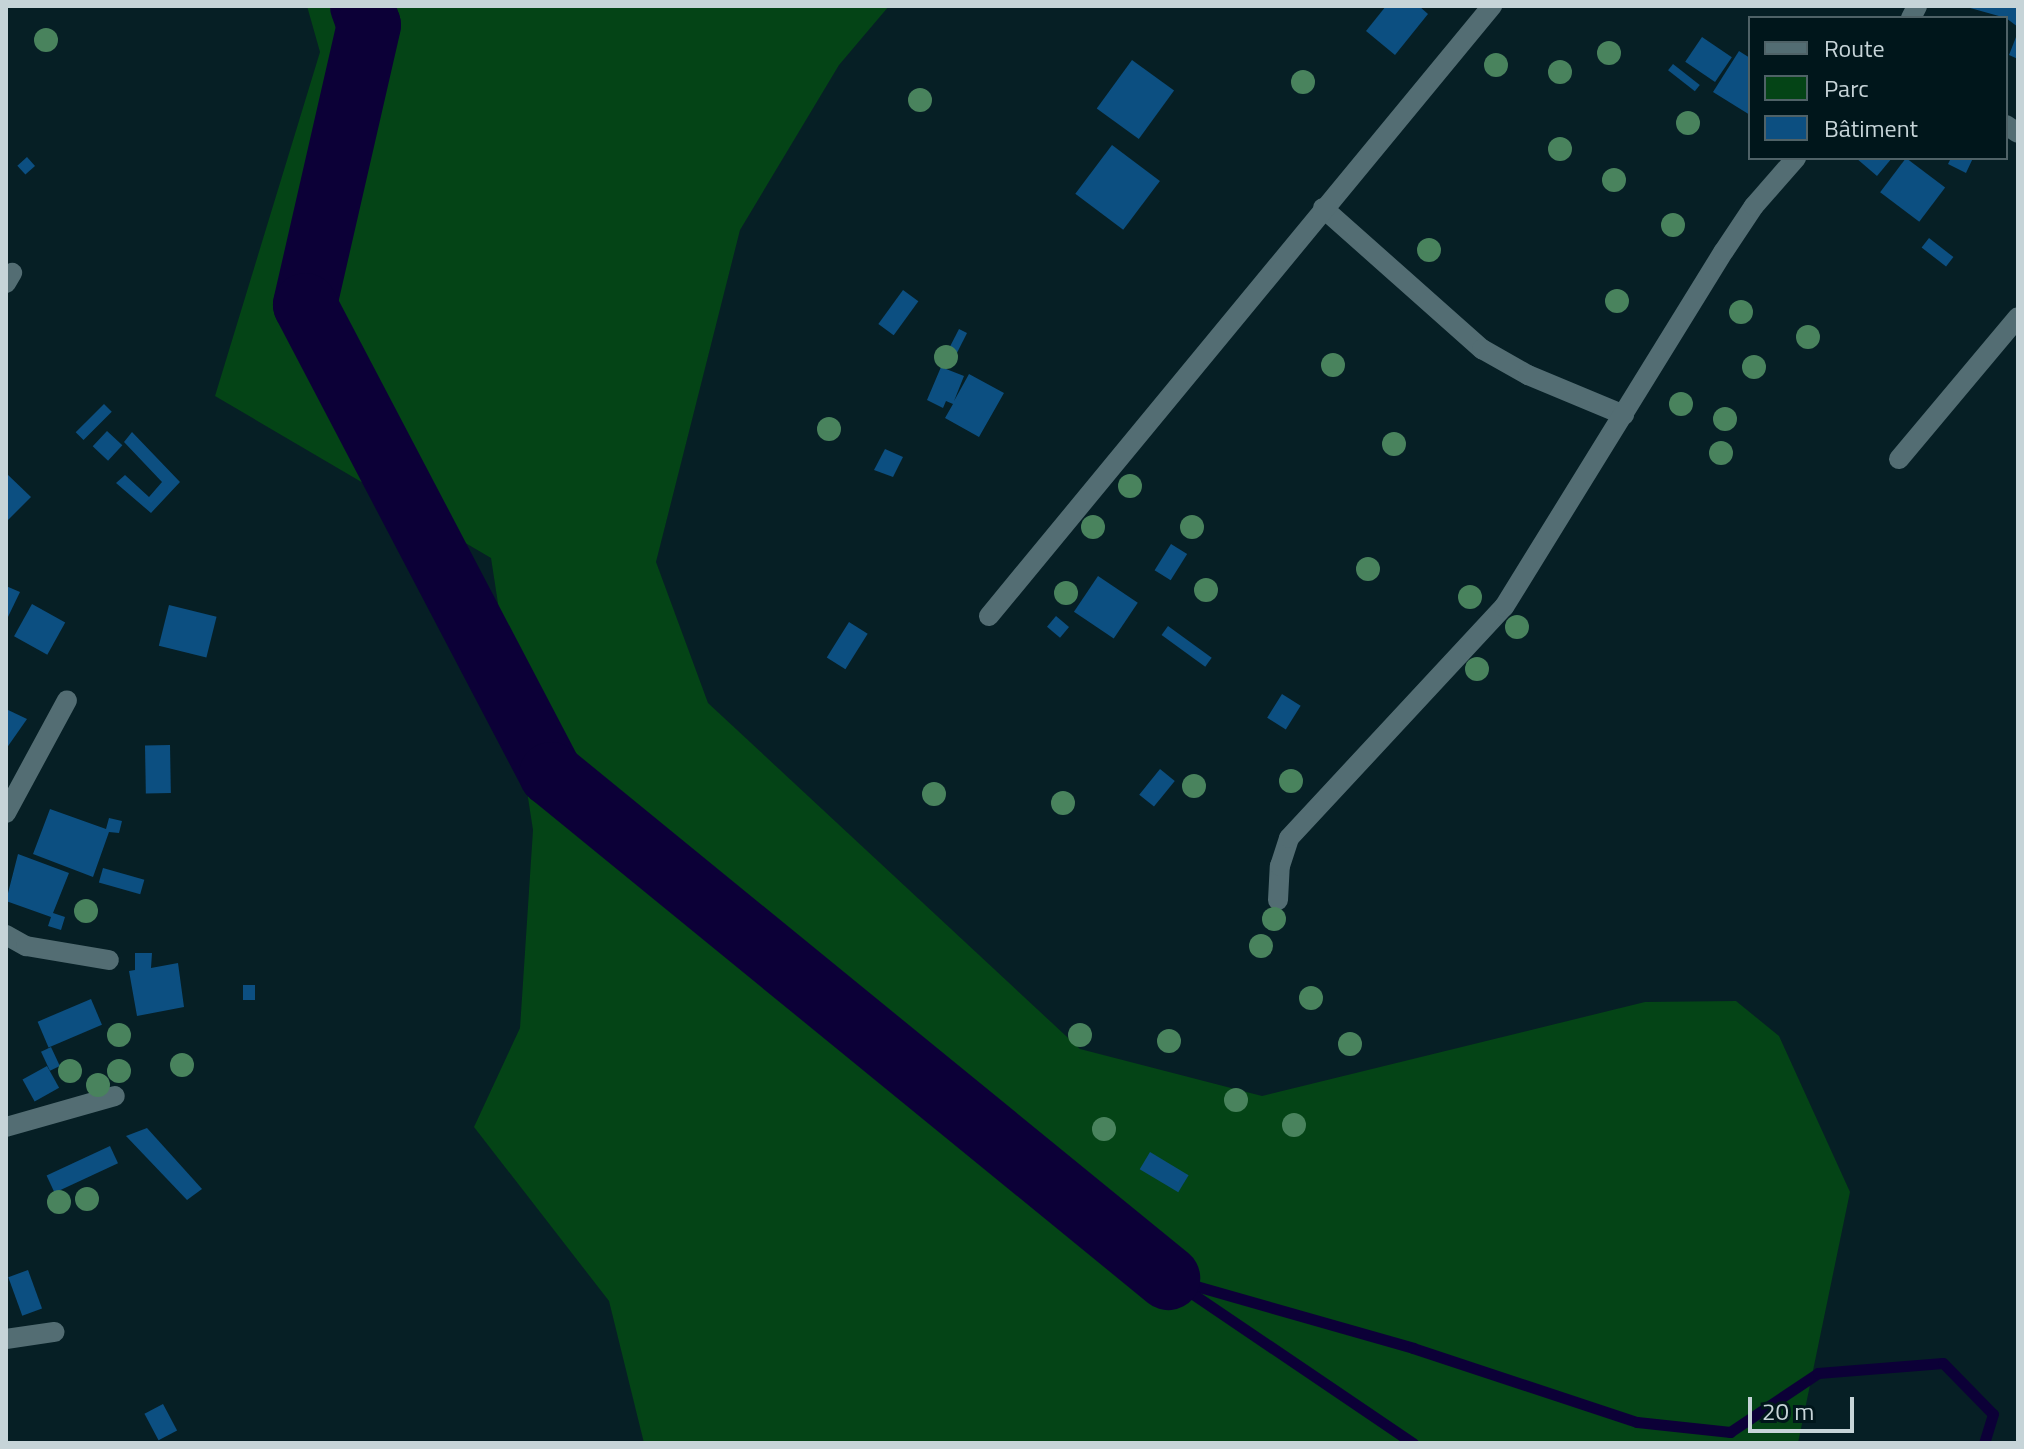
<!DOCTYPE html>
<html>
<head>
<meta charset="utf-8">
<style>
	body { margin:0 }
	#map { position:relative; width:2024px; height:1449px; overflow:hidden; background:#061f25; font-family:"Titillium Web",sans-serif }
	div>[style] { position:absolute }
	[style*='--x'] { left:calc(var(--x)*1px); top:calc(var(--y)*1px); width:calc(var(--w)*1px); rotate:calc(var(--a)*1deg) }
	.green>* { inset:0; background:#044416 }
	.stream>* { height:11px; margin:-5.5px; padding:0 5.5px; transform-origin:5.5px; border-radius:5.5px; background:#0c0037 }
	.river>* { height:64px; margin:-32px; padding:0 32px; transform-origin:32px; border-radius:32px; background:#0c0037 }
	.building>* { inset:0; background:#0c4f81; transform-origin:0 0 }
	.minor>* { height:20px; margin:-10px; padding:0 10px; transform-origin:10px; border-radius:10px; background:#536d73 }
	.trees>* { width:24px; height:24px; margin:-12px; border-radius:50%; background:#49835d }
	span { translate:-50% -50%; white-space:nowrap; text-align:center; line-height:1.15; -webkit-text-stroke:6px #00161b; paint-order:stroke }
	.frame { position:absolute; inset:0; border:8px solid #c6d4d8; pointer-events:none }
	.legend { position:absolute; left:1748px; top:16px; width:260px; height:144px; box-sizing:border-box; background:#00161b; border:2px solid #4f6267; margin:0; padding:10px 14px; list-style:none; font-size:24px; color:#c6d4d8 }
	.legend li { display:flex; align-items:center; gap:16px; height:40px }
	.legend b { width:40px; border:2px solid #4f6267 }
	.scale { position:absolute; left:1748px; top:1397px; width:106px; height:36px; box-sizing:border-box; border:4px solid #c6d4d8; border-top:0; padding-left:10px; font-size:24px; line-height:28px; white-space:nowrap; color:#c6d4d8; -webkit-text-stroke:6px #00161b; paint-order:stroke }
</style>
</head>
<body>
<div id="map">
	<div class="green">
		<div style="clip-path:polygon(307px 6px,889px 6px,839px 65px,740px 230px,656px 562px,708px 703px,1080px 1049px,1262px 1096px,1645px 1002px,1736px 1001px,1779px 1036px,1850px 1192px,1798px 1443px,644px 1443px,609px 1301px,474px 1127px,520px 1028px,533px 830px,491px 558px,215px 396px,320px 52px)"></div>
	</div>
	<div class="stream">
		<div style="--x:1168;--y:1278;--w:255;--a:15.9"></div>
		<div style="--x:1413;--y:1348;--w:236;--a:18.3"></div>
		<div style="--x:1637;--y:1422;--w:94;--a:6.1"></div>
		<div style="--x:1730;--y:1432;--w:106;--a:-33.8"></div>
		<div style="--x:1818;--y:1373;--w:125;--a:-4.6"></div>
		<div style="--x:1943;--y:1363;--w:71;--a:45.6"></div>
		<div style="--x:1993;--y:1414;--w:30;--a:107"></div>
		<div style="--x:1178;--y:1284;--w:284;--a:34.1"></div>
	</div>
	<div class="river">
		<div style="--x:362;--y:6;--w:20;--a:70"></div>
		<div style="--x:369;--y:25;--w:287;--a:102.9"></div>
		<div style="--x:305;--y:305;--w:530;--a:62.32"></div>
		<div style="--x:551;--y:774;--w:797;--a:39.24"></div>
	</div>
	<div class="building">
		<div style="clip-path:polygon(1386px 6px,1419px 6px,1428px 14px,1395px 55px,1366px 31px)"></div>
		<div style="clip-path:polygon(1963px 6px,2018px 6px,2018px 27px,2006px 18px)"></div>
		<div style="clip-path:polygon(2018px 32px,2018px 59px,2009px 55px)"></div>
		<div style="left:1702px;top:37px;width:36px;height:30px;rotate:34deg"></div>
		<div style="clip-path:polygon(1739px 51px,1750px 58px,1750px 115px,1713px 92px)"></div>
		<div style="left:1132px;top:60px;width:52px;height:60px;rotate:36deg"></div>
		<div style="left:1673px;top:64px;width:34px;height:8px;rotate:38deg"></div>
		<div style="left:1112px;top:145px;width:60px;height:61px;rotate:37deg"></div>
		<div style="left:27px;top:157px;width:12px;height:13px;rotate:48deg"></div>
		<div style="clip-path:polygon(1856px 158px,1892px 158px,1877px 176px)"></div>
		<div style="left:1906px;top:158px;width:49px;height:43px;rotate:37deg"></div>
		<div style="clip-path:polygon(1951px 158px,1973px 158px,1966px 173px,1948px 164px)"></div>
		<div style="left:1929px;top:238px;width:31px;height:12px;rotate:38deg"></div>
		<div style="left:903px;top:290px;width:19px;height:42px;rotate:36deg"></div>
		<div style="left:959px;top:329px;width:9px;height:22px;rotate:27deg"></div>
		<div style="clip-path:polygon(941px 367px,964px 376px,954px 401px,969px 374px,1004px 393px,979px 437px,945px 418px,953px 404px,946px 401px,943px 408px,927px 400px)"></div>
		<div style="left:104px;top:404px;width:11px;height:40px;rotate:45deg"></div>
		<div style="left:107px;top:431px;width:21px;height:21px;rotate:43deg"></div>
		<div style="clip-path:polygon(132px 432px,180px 482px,151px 513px,116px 483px,125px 475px,149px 497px,162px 482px,124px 442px)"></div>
		<div style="clip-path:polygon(885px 449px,903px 457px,893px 477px,874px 470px)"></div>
		<div style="clip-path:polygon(6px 473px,31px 497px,6px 522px)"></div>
		<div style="left:1171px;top:544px;width:19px;height:31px;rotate:32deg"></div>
		<div style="left:1098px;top:576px;width:48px;height:43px;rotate:34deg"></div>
		<div style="clip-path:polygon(6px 586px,20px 592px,6px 621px)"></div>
		<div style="left:32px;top:604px;width:38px;height:37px;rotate:29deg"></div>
		<div style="left:169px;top:605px;width:49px;height:42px;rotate:14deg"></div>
		<div style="left:1056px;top:616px;width:17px;height:14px;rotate:40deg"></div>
		<div style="left:849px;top:622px;width:22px;height:42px;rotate:32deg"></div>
		<div style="left:1168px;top:626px;width:54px;height:11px;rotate:36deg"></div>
		<div style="left:1282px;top:694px;width:22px;height:28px;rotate:32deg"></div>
		<div style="clip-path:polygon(6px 709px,27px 719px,6px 749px)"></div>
		<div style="left:170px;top:745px;width:48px;height:25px;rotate:89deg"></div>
		<div style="left:1160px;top:769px;width:19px;height:33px;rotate:39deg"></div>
		<div style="clip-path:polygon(50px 809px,106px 829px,109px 818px,122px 821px,119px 833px,109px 832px,93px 877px,33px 854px)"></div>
		<div style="clip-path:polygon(18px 854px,69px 873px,53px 913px,65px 917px,61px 930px,48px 926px,51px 917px,6px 901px)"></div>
		<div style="left:103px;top:868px;width:43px;height:15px;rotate:16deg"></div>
		<div style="clip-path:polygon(135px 953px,152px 953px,151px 968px,178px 963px,184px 1007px,137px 1016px,129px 971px,135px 970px)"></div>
		<div style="left:243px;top:985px;width:12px;height:15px"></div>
		<div style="left:91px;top:999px;width:28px;height:58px;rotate:67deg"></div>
		<div style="left:51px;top:1047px;width:21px;height:11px;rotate:65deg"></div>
		<div style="left:47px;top:1066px;width:25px;height:28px;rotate:61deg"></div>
		<div style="clip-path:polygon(147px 1128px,202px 1189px,187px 1200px,126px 1136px)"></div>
		<div style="left:110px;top:1146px;width:19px;height:70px;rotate:65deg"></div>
		<div style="left:1150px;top:1152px;width:45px;height:20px;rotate:31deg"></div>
		<div style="left:28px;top:1270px;width:41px;height:21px;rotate:70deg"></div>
		<div style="left:163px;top:1404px;width:30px;height:21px;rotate:62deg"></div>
	</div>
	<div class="minor">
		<div style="--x:1911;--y:18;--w:13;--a:-63"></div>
		<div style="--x:2006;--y:125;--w:14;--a:34"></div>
		<div style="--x:1323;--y:208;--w:213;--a:41.6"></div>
		<div style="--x:1482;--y:349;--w:53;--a:29.5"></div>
		<div style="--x:1528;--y:375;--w:104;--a:22.6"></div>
		<div style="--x:6;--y:283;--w:12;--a:-59"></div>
		<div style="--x:1899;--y:459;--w:185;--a:-50"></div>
		<div style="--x:989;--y:616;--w:791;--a:-50.49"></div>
		<div style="--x:6;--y:813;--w:128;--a:-61.6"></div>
		<div style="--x:1278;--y:900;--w:34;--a:-87"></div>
		<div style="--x:1280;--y:866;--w:29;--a:-72"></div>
		<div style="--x:1289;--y:838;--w:316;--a:-47.1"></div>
		<div style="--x:1504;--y:607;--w:418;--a:-58.3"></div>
		<div style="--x:1724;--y:251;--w:54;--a:-56.3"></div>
		<div style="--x:1754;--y:206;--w:64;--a:-48.8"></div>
		<div style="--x:6;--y:935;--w:23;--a:29"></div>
		<div style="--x:26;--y:946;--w:84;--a:9.6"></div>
		<div style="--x:6;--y:1127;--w:113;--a:-15.9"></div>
		<div style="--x:6;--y:1339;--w:49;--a:-8.3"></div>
	</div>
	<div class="trees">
		<div style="left:46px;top:40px"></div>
		<div style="left:1609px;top:53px"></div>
		<div style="left:1496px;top:65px"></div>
		<div style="left:1560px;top:72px"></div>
		<div style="left:1303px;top:82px"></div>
		<div style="left:920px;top:100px"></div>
		<div style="left:1688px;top:123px"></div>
		<div style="left:1560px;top:149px"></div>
		<div style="left:1614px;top:180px"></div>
		<div style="left:1673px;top:225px"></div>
		<div style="left:1429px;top:250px"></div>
		<div style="left:1617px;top:301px"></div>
		<div style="left:1741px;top:312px"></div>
		<div style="left:1808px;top:337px"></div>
		<div style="left:946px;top:357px"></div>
		<div style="left:1333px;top:365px"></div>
		<div style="left:1754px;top:367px"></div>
		<div style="left:1681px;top:404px"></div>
		<div style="left:1725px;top:419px"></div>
		<div style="left:829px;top:429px"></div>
		<div style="left:1394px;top:444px"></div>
		<div style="left:1721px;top:453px"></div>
		<div style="left:1130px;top:486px"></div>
		<div style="left:1093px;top:527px"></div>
		<div style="left:1192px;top:527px"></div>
		<div style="left:1368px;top:569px"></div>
		<div style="left:1206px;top:590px"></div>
		<div style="left:1066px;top:593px"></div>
		<div style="left:1470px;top:597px"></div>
		<div style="left:1517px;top:627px"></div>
		<div style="left:1477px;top:669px"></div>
		<div style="left:1291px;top:781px"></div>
		<div style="left:1194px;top:786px"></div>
		<div style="left:934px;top:794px"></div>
		<div style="left:1063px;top:803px"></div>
		<div style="left:86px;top:911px"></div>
		<div style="left:1274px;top:919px"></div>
		<div style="left:1261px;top:946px"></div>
		<div style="left:1311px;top:998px"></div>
		<div style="left:119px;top:1035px"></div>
		<div style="left:1080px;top:1035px"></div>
		<div style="left:1169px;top:1041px"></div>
		<div style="left:1350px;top:1044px"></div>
		<div style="left:182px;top:1065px"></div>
		<div style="left:70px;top:1071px"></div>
		<div style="left:119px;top:1071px"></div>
		<div style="left:98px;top:1085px"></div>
		<div style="left:1236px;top:1100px"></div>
		<div style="left:1294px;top:1125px"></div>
		<div style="left:1104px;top:1129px"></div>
		<div style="left:87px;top:1199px"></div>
		<div style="left:59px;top:1202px"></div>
	</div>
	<div class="frame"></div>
	<ul class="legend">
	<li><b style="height:10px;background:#536d73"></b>Route</li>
	<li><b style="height:22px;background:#044416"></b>Parc</li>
	<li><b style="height:22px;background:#0c4f81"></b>Bâtiment</li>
	</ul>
	<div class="scale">20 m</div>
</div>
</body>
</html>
